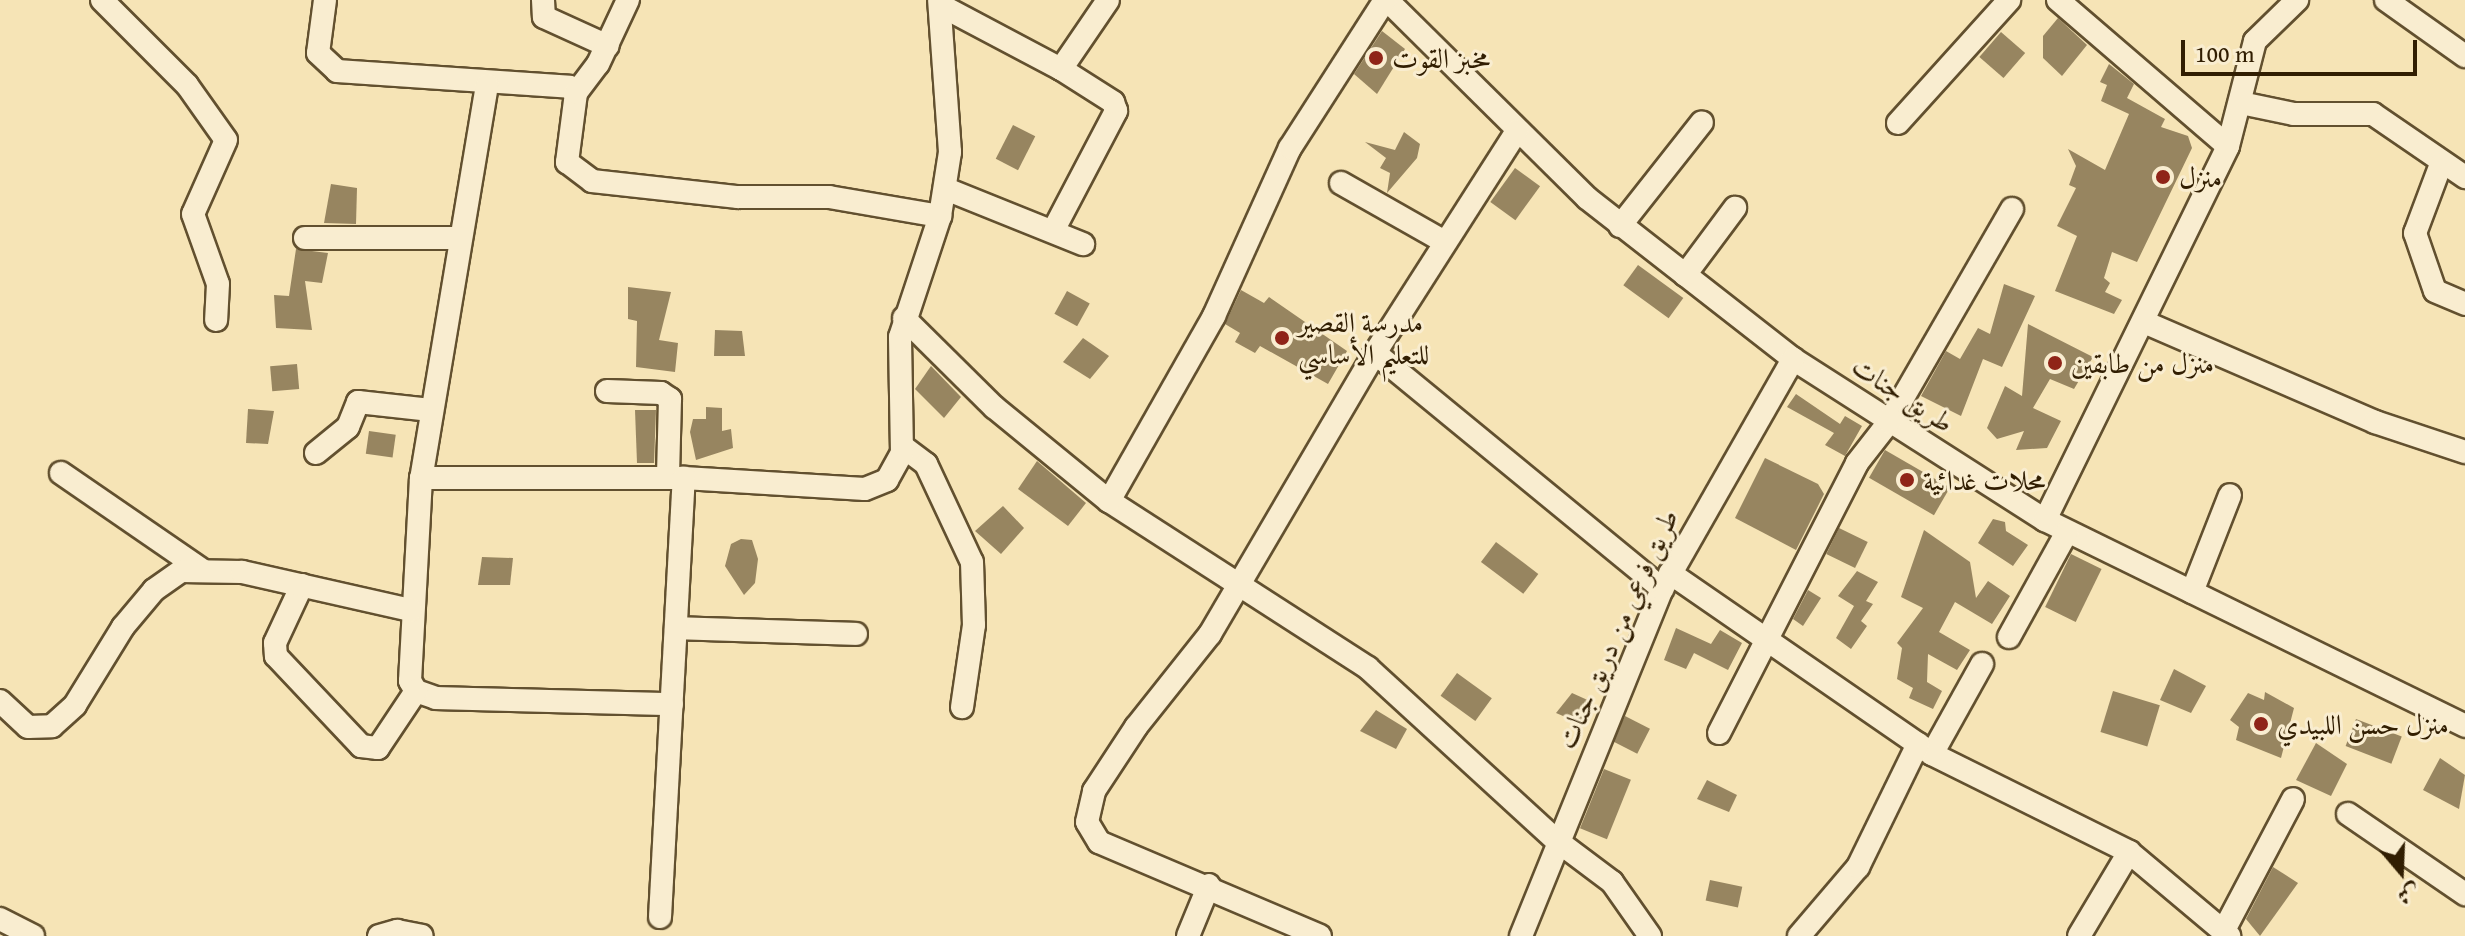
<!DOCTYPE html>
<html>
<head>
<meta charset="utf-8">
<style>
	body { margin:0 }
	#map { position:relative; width:2465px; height:936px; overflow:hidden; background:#f6e4b6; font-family:"Gentium Book Plus",Amiri,serif }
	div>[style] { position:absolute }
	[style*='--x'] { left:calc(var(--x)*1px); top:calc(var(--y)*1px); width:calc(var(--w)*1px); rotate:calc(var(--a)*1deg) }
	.building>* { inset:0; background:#978560; transform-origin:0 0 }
	.roads { filter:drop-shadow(2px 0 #62502f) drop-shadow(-2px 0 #62502f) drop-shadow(0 2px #62502f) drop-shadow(0 -2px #62502f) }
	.minor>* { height:22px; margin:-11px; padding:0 11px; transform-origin:11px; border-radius:11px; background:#f9edd0 }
	.dots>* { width:22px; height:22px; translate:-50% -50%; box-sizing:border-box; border:4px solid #f9edd0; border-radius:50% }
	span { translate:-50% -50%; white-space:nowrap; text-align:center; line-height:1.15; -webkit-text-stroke:6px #f9edd0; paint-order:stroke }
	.poi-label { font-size:28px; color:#311e02 }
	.left { translate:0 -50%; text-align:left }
	.street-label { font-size:28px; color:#311e02 }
	.north { position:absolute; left:2361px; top:832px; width:80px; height:80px; -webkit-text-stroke:6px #f9edd0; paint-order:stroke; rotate:161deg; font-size:22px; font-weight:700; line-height:32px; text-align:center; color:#311e02 }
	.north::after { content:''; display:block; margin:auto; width:28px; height:36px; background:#311e02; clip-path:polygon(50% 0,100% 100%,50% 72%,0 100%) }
	.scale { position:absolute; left:2181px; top:40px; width:236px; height:36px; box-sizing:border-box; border:4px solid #311e02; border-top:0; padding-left:10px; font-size:24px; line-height:28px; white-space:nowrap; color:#311e02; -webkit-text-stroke:6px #f9edd0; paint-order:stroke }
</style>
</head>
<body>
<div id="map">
	<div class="building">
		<div style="clip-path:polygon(2058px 18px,2087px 45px,2062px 76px,2043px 58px,2043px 36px)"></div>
		<div style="clip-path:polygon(1382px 31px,1405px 49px,1377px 94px,1354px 74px)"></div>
		<div style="left:2001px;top:32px;width:32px;height:33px;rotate:41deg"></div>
		<div style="clip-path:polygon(2109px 64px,2134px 84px,2127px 98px,2165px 119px,2161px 127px,2188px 136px,2192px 148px,2137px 262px,2112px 252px,2104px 278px,2110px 283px,2105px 292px,2122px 300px,2114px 314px,2055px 291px,2077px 236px,2057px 226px,2076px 188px,2069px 185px,2076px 166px,2068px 149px,2105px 170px,2129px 114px,2101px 101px,2107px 85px,2100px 82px)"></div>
		<div style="left:1013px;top:125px;width:25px;height:38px;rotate:27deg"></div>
		<div style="clip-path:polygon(1404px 132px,1420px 144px,1417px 158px,1387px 193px,1390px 173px,1380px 168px,1386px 158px,1365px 142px,1395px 150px)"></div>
		<div style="left:1515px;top:168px;width:31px;height:42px;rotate:36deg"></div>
		<div style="clip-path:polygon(331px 184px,357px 188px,356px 224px,324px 223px)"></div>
		<div style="clip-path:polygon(296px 249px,328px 253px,322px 283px,305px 281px,312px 330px,276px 328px,274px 295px,289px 296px)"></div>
		<div style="left:1638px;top:265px;width:56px;height:25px;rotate:36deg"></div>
		<div style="clip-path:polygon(2004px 284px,2035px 296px,2002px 367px,1983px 359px,1961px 416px,1921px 396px,1946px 351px,1960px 359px,1978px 328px,1990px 334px)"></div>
		<div style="clip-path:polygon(628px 287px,671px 292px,659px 340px,678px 343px,675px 372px,636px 367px,637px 321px,628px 319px)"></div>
		<div style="clip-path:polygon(1241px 290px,1264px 303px,1269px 297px,1347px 351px,1328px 384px,1260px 346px,1255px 353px,1235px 342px,1240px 333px,1225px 324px)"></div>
		<div style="left:1067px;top:291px;width:26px;height:26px;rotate:29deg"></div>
		<div style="clip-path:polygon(2028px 324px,2093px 357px,2074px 389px,2050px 379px,2033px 408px,2061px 421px,2047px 448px,2016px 450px,2024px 431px,1997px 439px,1987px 428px,2005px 386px,2022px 396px)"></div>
		<div style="clip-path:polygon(715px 330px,742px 331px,745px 356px,714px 356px)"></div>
		<div style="clip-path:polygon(1083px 338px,1109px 356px,1090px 379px,1063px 362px)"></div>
		<div style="left:297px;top:364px;width:25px;height:27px;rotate:85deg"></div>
		<div style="clip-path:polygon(931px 366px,961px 397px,944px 418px,915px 389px)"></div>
		<div style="clip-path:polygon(1796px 394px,1840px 424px,1845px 416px,1862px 426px,1845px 456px,1825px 445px,1834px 433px,1787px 407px)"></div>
		<div style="clip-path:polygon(706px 407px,722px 408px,722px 431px,731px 429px,733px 448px,696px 460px,690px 432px,693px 419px,706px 419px)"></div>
		<div style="clip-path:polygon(248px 409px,274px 411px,268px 444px,246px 443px)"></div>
		<div style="clip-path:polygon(635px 410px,656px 410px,654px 463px,637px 463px)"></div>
		<div style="left:369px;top:431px;width:27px;height:23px;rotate:8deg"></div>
		<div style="left:1885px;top:450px;width:75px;height:32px;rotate:30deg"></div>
		<div style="clip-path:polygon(1765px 458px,1818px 484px,1824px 494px,1796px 550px,1735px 518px)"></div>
		<div style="clip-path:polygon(1037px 461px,1086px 503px,1068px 526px,1018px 489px)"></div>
		<div style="clip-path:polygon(1003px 506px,1024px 528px,1001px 554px,975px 531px)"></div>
		<div style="clip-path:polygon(1993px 519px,2005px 522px,2006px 531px,2028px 545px,2013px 566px,1978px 543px)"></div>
		<div style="left:1839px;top:528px;width:32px;height:29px;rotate:26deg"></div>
		<div style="clip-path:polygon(1924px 530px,1970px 562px,1976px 598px,1988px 581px,2010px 596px,1992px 624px,1955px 602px,1939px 632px,1970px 650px,1957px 670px,1928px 654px,1927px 682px,1942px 691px,1933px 709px,1909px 698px,1913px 688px,1897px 679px,1902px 648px,1897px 643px,1923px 608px,1901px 597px)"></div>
		<div style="clip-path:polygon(741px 539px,752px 540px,758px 559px,755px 583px,744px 595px,725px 566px,731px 544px)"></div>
		<div style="left:1496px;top:542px;width:53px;height:25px;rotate:37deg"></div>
		<div style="left:2071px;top:554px;width:34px;height:59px;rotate:26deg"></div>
		<div style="clip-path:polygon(482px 557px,513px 558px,510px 585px,478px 585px)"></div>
		<div style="clip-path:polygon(1857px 571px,1878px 582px,1866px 601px,1873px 604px,1861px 621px,1867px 626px,1851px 649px,1836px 638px,1854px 606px,1838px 596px)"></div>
		<div style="clip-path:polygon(1808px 590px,1821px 598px,1803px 626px,1793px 619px)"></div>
		<div style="clip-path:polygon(1676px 628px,1711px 644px,1720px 630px,1742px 643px,1728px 670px,1694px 653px,1686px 669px,1664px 660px)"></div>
		<div style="clip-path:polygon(2174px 669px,2206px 686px,2191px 713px,2160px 700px)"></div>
		<div style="left:1457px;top:673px;width:43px;height:28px;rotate:36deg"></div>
		<div style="left:2113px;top:691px;width:49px;height:43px;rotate:17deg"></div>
		<div style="clip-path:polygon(2265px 692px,2294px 708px,2281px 758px,2236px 740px,2239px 727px,2230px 720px,2248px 693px,2264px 700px)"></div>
		<div style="clip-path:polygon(1572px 693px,1592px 702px,1582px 724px,1556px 713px)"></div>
		<div style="clip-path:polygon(1376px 710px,1407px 729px,1396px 749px,1360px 731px)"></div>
		<div style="left:1625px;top:716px;width:28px;height:28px;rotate:27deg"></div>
		<div style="left:2356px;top:719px;width:49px;height:29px;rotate:21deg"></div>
		<div style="clip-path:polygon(2316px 743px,2347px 764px,2331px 796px,2296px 780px)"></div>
		<div style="clip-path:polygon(2440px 758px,2465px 775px,2459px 809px,2423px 790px)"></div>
		<div style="left:1604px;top:769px;width:29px;height:64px;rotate:22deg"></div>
		<div style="clip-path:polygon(1707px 780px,1737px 795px,1729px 812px,1697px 799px)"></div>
		<div style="clip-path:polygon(2273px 867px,2298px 883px,2260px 936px,2246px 919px)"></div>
		<div style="left:1710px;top:880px;width:33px;height:21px;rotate:12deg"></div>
	</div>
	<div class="roads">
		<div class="minor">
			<div style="--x:102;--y:0;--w:120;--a:45"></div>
			<div style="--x:187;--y:85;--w:67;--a:54.7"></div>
			<div style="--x:226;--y:140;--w:81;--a:114"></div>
			<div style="--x:193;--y:214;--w:74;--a:70.3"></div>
			<div style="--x:218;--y:284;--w:36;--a:93"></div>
			<div style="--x:325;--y:0;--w:53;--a:97.5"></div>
			<div style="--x:318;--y:53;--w:26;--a:43"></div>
			<div style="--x:337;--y:71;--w:233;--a:3.9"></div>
			<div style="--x:569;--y:87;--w:9;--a:41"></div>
			<div style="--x:576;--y:93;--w:70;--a:97.4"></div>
			<div style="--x:567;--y:162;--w:31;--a:37"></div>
			<div style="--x:592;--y:181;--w:147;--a:6.3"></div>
			<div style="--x:738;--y:197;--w:91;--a:0"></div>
			<div style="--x:829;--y:197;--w:113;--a:9.7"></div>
			<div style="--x:543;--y:0;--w:17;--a:87"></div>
			<div style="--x:544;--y:17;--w:70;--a:24.4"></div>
			<div style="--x:1387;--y:0;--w:281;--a:44.7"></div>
			<div style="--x:1587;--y:198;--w:261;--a:38"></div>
			<div style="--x:1793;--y:359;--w:299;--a:32.6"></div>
			<div style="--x:2045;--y:520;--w:468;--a:26.1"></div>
			<div style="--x:2058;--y:0;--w:224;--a:40.7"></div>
			<div style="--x:2386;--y:0;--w:97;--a:35.3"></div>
			<div style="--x:940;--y:5;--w:137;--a:27.9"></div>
			<div style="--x:1061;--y:69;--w:83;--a:-55.7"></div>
			<div style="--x:487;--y:85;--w:399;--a:99.5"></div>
			<div style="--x:421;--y:478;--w:203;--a:93.1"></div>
			<div style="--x:410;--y:681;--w:12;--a:59"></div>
			<div style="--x:416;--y:691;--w:21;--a:19"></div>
			<div style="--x:436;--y:698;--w:236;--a:1.5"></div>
			<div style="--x:576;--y:93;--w:36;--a:-53"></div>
			<div style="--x:598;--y:64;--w:71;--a:-64.9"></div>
			<div style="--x:2241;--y:103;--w:54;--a:11.7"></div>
			<div style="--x:2294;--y:114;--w:79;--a:0"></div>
			<div style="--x:2373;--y:114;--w:112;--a:34.4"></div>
			<div style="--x:1898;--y:123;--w:166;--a:-47.9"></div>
			<div style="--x:2441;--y:164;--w:74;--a:110.6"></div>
			<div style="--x:2415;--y:233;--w:61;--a:71"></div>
			<div style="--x:2435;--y:291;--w:33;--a:23"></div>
			<div style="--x:1341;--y:183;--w:117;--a:29.6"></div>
			<div style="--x:946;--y:189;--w:148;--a:21.9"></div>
			<div style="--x:1620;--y:226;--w:132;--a:-51.7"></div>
			<div style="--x:1053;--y:231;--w:136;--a:-62.3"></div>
			<div style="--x:1116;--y:111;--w:9;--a:-108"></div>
			<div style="--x:1113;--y:102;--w:62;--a:-147.6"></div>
			<div style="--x:305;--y:238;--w:155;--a:0"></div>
			<div style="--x:1685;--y:275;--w:84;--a:-53.3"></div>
			<div style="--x:904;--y:318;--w:127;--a:44.7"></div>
			<div style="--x:994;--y:407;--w:149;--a:39.3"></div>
			<div style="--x:1109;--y:501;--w:308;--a:32.8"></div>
			<div style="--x:1368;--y:668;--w:255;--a:42.5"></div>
			<div style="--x:1556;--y:840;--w:70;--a:36.9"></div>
			<div style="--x:1612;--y:882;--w:66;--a:54.9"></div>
			<div style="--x:2144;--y:322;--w:252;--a:23.4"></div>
			<div style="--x:2375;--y:422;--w:95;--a:18.4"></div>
			<div style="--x:1375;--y:353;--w:372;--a:39.4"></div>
			<div style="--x:607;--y:391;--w:54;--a:2.1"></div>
			<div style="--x:661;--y:393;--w:11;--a:34"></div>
			<div style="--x:670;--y:399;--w:79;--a:91.5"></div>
			<div style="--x:902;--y:446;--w:30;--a:37"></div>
			<div style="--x:926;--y:464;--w:108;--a:64.9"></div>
			<div style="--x:972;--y:562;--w:63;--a:88.2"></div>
			<div style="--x:974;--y:625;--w:83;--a:98.3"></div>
			<div style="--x:316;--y:453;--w:41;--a:-39.1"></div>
			<div style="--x:348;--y:427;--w:27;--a:-68"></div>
			<div style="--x:358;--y:402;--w:73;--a:6.3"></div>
			<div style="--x:61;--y:473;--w:171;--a:34.5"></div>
			<div style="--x:421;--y:478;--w:263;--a:0"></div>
			<div style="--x:684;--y:478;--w:181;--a:3.5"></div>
			<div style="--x:865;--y:489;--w:24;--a:-22"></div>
			<div style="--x:887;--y:480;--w:31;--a:-61"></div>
			<div style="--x:902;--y:453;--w:116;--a:-91"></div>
			<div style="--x:900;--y:337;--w:127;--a:-71.7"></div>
			<div style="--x:940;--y:216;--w:65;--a:-81.1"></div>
			<div style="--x:950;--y:152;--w:152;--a:-94.1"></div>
			<div style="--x:1109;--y:501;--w:213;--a:-60.4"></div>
			<div style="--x:1214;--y:316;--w:184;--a:-65.7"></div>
			<div style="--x:1290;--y:148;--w:176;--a:-57.3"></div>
			<div style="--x:2045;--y:520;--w:416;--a:-63.9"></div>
			<div style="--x:2228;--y:146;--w:108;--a:-75.6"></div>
			<div style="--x:2255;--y:41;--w:59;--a:-44.3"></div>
			<div style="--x:1670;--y:573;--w:318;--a:34.6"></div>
			<div style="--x:1932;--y:754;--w:220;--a:26.4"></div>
			<div style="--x:2129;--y:852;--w:131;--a:40"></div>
			<div style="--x:302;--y:585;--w:64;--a:115"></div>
			<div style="--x:275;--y:643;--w:13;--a:86"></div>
			<div style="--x:276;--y:656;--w:124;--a:46.6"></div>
			<div style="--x:361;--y:746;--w:17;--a:7"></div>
			<div style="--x:378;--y:748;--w:69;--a:-56.3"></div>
			<div style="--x:2192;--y:592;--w:104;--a:-68.6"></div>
			<div style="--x:676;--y:628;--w:180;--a:1.9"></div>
			<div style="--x:2009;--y:637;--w:120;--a:-61.1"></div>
			<div style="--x:0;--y:701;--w:38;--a:43"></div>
			<div style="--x:28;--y:727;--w:24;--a:-2"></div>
			<div style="--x:52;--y:726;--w:31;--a:-42"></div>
			<div style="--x:75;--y:705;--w:92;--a:-58.4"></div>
			<div style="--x:123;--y:627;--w:48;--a:-50"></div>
			<div style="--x:154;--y:590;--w:33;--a:-35"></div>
			<div style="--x:181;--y:571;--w:61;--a:0.9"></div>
			<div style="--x:242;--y:572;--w:173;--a:12.7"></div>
			<div style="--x:1719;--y:733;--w:303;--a:-62.9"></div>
			<div style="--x:1857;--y:463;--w:52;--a:-52"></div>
			<div style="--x:1889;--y:422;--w:246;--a:-60"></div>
			<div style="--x:1932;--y:754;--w:103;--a:-60.9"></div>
			<div style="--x:2348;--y:814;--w:142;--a:34.4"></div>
			<div style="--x:660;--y:917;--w:440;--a:-86.9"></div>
			<div style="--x:0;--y:919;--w:37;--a:27"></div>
			<div style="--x:2223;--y:932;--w:150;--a:-62.2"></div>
			<div style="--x:379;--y:936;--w:19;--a:-16"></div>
			<div style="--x:397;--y:931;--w:25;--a:11"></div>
			<div style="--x:1188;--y:936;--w:55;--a:-67.6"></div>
			<div style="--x:1320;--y:936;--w:240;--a:-157"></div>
			<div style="--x:1099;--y:842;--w:23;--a:-121"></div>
			<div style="--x:1087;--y:822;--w:32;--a:-77"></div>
			<div style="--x:1094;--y:791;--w:77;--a:-56.7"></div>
			<div style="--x:1136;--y:727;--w:119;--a:-51.5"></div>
			<div style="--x:1210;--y:634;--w:326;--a:-59.6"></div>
			<div style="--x:1375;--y:353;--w:264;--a:-57.4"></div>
			<div style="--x:1521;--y:936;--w:375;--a:-67.9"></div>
			<div style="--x:1662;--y:589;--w:265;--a:-60.3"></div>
			<div style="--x:1799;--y:936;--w:91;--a:-49.5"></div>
			<div style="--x:1858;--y:867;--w:137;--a:-64"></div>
			<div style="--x:2079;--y:936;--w:98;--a:-59.2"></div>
		</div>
	</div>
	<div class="dots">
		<div style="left:1376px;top:58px;background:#8f2418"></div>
		<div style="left:2163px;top:177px;background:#8f2418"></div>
		<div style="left:1282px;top:338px;background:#8f2418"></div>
		<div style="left:2055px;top:363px;background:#8f2418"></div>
		<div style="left:1907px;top:480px;background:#8f2418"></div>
		<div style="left:2261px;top:724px;background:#8f2418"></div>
	</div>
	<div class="poi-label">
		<span class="left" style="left:1392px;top:58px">مخبز القوت</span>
		<span class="left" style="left:2179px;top:177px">منزل</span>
		<span class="left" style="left:1298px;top:338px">مدرسة القصير<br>للتعليم الأساسي</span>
		<span class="left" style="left:2071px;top:363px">منزل من طابقين</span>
		<span class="left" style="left:1923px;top:480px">محلات غدائية</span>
		<span class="left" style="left:2277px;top:724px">منزل حسن اللبيدي</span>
	</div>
	<div class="street-label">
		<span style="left:1903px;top:394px;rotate:33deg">طريق جنات</span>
		<span style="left:1617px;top:629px;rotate:-66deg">طريق فرعي من دريق جنات</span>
	</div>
	<div class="north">ش</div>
	<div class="scale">100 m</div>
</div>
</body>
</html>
